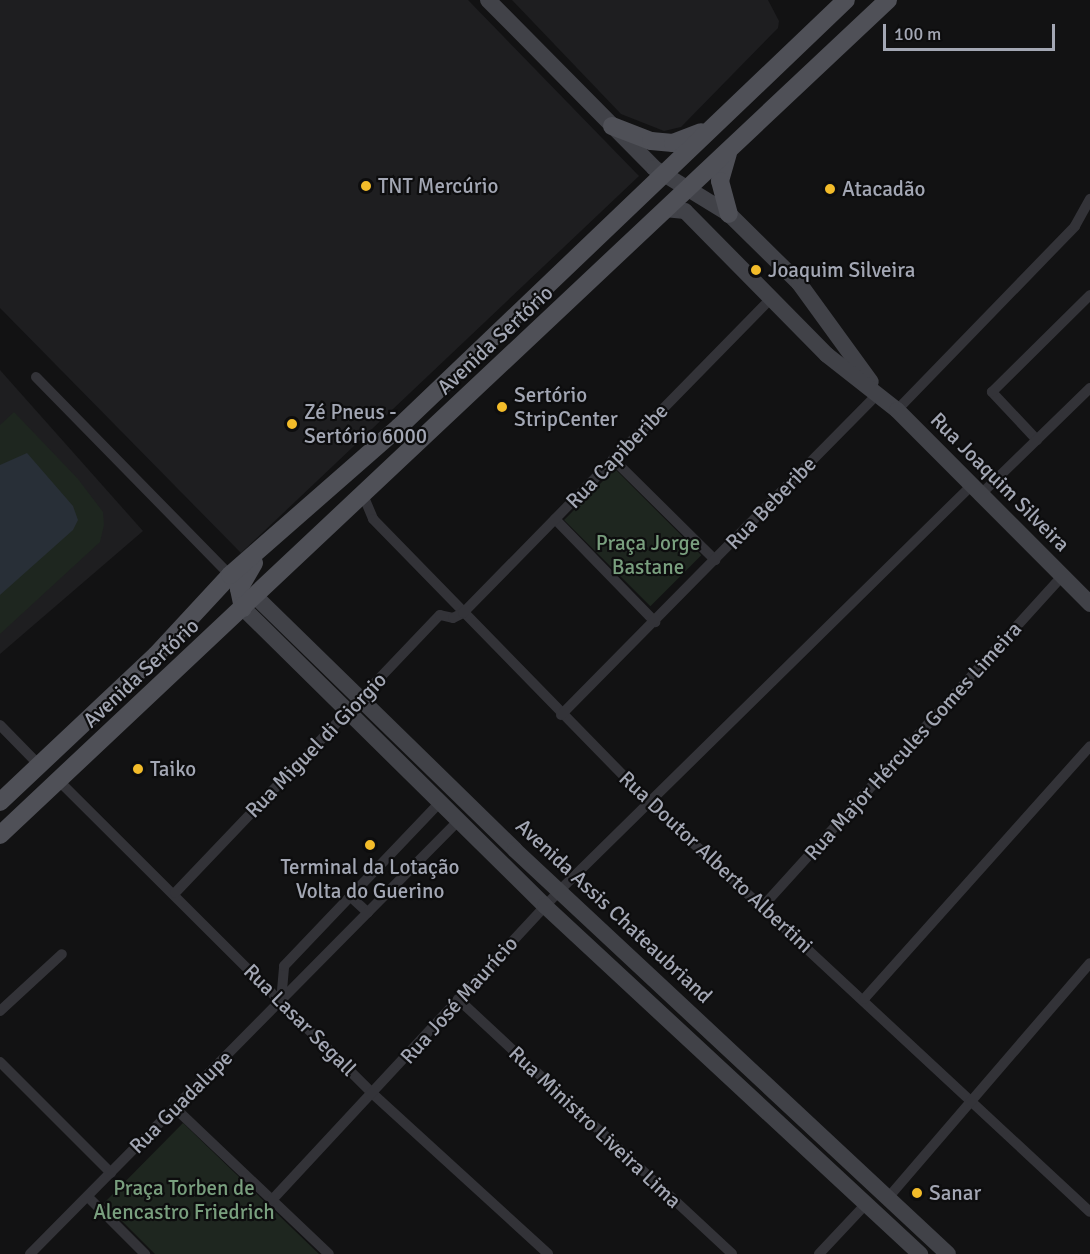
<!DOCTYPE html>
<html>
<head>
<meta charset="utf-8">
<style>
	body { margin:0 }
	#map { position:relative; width:1090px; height:1254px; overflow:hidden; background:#121213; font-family:Signika,sans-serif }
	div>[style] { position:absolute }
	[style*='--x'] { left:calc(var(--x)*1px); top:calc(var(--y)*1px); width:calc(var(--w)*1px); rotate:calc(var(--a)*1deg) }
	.built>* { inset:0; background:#1e1e20 }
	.green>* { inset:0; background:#1e261f; transform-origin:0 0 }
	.water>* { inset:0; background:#282f37 }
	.street>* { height:10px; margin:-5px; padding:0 5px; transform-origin:5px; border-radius:5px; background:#333338 }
	.secondary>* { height:16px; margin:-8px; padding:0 8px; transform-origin:8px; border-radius:8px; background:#414248 }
	.primary>* { height:18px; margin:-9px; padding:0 9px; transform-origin:9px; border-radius:9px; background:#4f5057 }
	.dots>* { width:16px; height:16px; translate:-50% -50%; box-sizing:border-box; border:3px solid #0d0d0e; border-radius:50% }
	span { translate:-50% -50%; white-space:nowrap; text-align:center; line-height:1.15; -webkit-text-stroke:4.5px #0d0d0e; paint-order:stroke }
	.poi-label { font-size:21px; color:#a3a7b4 }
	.left { translate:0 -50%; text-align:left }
	.street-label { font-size:21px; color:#a3a7b4 }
	.park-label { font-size:21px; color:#799f7e }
	.scale { position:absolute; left:883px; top:24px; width:172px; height:27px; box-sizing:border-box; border:3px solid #a3a7b4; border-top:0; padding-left:8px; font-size:18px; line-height:21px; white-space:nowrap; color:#a3a7b4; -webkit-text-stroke:4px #0d0d0e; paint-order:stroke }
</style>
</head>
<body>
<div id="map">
	<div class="built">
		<div style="clip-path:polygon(0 0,468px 0,639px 176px,241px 553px,0 308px)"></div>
		<div style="clip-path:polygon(512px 0,768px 0,779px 21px,778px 28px,681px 127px,664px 131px,621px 114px)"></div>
		<div style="clip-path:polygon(0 370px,143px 531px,0 654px)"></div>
	</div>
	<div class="green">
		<div style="clip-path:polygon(14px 412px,78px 479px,103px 512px,104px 525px,100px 542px,0 634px,0 425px)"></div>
		<div style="left:615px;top:469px;width:122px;height:72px;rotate:45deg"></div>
		<div style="clip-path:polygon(183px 1123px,319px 1254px,155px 1254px,104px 1203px)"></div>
	</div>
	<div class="water">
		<div style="clip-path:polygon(27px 453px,73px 506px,78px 520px,73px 530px,0 595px,0 465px)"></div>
	</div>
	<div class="street">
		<div style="--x:36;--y:377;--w:277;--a:45.6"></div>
		<div style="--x:897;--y:410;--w:256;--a:-45.9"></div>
		<div style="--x:1075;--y:226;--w:31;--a:-61"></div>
		<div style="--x:1037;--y:440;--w:66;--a:-133.2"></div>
		<div style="--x:992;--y:392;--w:138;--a:-44.7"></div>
		<div style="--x:613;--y:459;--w:144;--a:44.7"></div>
		<div style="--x:363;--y:495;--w:26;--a:67"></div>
		<div style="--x:373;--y:519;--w:398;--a:45.7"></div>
		<div style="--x:651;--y:804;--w:599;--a:42.9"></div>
		<div style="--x:979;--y:496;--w:155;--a:-44.2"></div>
		<div style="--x:555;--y:519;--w:144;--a:45.8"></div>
		<div style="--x:561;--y:715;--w:452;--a:-45.4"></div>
		<div style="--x:0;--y:725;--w:56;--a:45.7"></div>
		<div style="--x:58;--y:780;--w:445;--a:44.9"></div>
		<div style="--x:373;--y:1094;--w:237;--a:42.4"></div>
		<div style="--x:175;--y:893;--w:384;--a:-46.4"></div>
		<div style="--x:440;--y:615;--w:13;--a:13"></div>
		<div style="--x:453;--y:618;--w:11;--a:-27"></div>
		<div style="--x:463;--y:613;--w:439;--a:-45.6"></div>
		<div style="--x:351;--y:897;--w:23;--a:43"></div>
		<div style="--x:763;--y:906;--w:445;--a:-47.8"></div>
		<div style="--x:458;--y:999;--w:374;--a:42.9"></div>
		<div style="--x:864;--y:999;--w:339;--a:-48.2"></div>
		<div style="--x:281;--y:1002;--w:36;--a:-85"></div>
		<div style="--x:284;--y:966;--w:226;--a:-46.4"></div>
		<div style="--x:0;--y:1011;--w:84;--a:-42.6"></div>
		<div style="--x:0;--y:1062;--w:157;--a:45"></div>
		<div style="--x:175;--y:1108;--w:212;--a:43.5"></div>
		<div style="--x:88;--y:1197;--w:81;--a:45"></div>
		<div style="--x:887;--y:1199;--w:311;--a:-49.3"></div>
		<div style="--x:272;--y:1200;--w:422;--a:-47.1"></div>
		<div style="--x:559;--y:891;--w:576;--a:-44.51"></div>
		<div style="--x:30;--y:1254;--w:610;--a:-45.33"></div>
		<div style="--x:819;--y:1254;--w:67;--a:-46.8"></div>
	</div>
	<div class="secondary">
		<div style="--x:488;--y:0;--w:236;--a:45.3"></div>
		<div style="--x:654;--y:168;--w:88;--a:31.5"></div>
		<div style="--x:729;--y:214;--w:98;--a:44.6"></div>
		<div style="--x:799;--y:283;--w:122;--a:54"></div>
		<div style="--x:665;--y:209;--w:20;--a:6"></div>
		<div style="--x:685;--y:211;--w:202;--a:45.4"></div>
		<div style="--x:827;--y:355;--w:89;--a:38.2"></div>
		<div style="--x:897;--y:410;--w:274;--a:45.1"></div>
		<div style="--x:255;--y:596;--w:363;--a:44.3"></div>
		<div style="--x:515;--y:850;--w:592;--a:43.02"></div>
		<div style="--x:243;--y:608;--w:424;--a:44.6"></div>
		<div style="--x:545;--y:906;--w:512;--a:42.86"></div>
	</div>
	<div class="primary">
		<div style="--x:612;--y:126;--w:42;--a:21"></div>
		<div style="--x:651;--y:141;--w:22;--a:5"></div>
		<div style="--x:673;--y:143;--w:30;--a:-21"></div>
		<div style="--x:728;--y:153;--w:29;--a:106"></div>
		<div style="--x:720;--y:181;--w:34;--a:75"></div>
		<div style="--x:243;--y:608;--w:19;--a:-102"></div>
		<div style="--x:239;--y:589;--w:30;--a:-60"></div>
		<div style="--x:0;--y:802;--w:214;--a:-43.3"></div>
		<div style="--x:156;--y:655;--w:109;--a:-47.2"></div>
		<div style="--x:230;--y:575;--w:225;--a:-41.2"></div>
		<div style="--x:399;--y:427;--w:618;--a:-43.69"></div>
		<div style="--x:0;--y:835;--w:1219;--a:-43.24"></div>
	</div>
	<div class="dots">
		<div style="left:366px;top:186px;background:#f3bc2a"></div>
		<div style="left:830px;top:189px;background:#f3bc2a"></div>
		<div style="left:756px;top:270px;background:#f3bc2a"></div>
		<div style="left:502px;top:407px;background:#f3bc2a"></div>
		<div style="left:292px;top:424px;background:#f3bc2a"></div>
		<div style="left:138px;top:769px;background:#f3bc2a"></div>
		<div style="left:370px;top:845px;background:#f3bc2a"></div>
		<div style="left:917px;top:1193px;background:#f3bc2a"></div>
	</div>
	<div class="poi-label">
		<span class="left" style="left:378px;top:186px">TNT Mercúrio</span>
		<span class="left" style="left:842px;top:189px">Atacadão</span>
		<span class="left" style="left:768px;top:270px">Joaquim Silveira</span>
		<span class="left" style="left:514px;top:407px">Sertório<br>StripCenter</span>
		<span class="left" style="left:304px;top:424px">Zé Pneus -<br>Sertório 6000</span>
		<span class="left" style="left:150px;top:769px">Taiko</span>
		<span style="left:370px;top:879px">Terminal da Lotação<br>Volta do Guerino</span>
		<span class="left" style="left:929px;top:1193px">Sanar</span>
	</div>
	<div class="street-label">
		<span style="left:495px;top:340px;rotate:-43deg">Avenida Sertório</span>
		<span style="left:617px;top:456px;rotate:-46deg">Rua Capiberibe</span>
		<span style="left:1000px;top:482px;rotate:45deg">Rua Joaquim Silveira</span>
		<span style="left:771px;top:503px;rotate:-46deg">Rua Beberibe</span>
		<span style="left:141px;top:673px;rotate:-43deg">Avenida Sertório</span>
		<span style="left:913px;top:741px;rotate:-48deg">Rua Major Hércules Gomes Limeira</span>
		<span style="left:316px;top:745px;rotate:-46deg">Rua Miguel di Giorgio</span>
		<span style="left:716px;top:862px;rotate:43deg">Rua Doutor Alberto Albertini</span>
		<span style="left:614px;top:911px;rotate:43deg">Avenida Assis Chateaubriand</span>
		<span style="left:459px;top:1000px;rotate:-48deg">Rua José Maurício</span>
		<span style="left:300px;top:1020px;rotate:45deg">Rua Lasar Segall</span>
		<span style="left:181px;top:1102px;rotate:-45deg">Rua Guadalupe</span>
		<span style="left:595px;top:1127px;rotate:43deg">Rua Ministro Liveira Lima</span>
	</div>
	<div class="park-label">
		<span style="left:648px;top:555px">Praça Jorge<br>Bastane</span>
		<span style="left:184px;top:1200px">Praça Torben de<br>Alencastro Friedrich</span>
	</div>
	<div class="scale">100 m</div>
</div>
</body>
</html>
